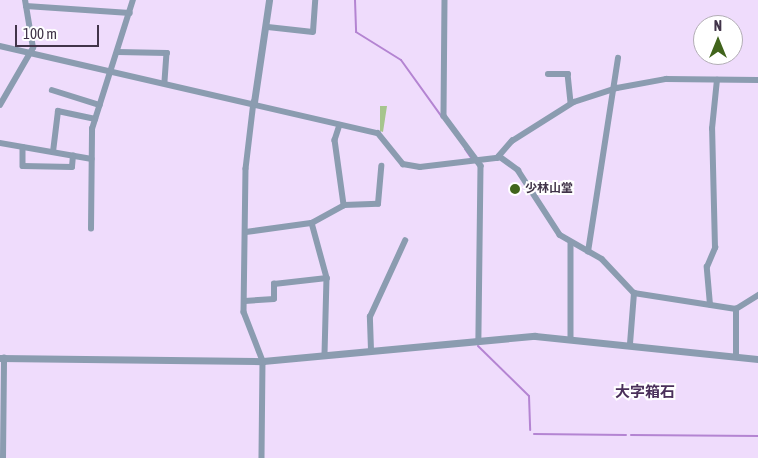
<!DOCTYPE html>
<html>
<head>
<meta charset="utf-8">
<style>
	body { margin:0 }
	#map { position:relative; width:758px; height:458px; overflow:hidden; background:#efdcfc; font-family:"Asap Condensed","Noto Sans JP",sans-serif }
	div>[style] { position:absolute }
	[style*='--x'] { left:calc(var(--x)*1px); top:calc(var(--y)*1px); width:calc(var(--w)*1px); rotate:calc(var(--a)*1deg) }
	.green>* { inset:0; background:#a6c58d }
	.stream>* { height:2px; margin:-1px; padding:0 1px; transform-origin:1px; border-radius:1px; background:#b484d2 }
	.minor>* { height:5.5px; margin:-2.75px; padding:0 2.75px; transform-origin:2.75px; border-radius:2.75px; background:#8b9cb0 }
	.tertiary>* { height:7px; margin:-3.5px; padding:0 3.5px; transform-origin:3.5px; border-radius:3.5px; background:#8b9cb0 }
	.dots>* { width:14px; height:14px; translate:-50% -50%; box-sizing:border-box; border:2px solid #fff; border-radius:50% }
	span { translate:-50% -50%; white-space:nowrap; text-align:center; line-height:1.15; -webkit-text-stroke:4px #fff; paint-order:stroke }
	.poi-label { font-size:12px; color:#413449; font-weight:700 }
	.left { translate:0 -50%; text-align:left }
	.quarter-label { font-size:15px; color:#4a2f5a; font-weight:700 }
	.north { position:absolute; left:693px; top:15px; width:50px; height:50px; box-sizing:border-box; background:#fff; border:1px solid #b3aeb6; border-radius:50%; rotate:0deg; font-size:14px; font-weight:700; line-height:20px; text-align:center; color:#413449 }
	.north::after { content:''; display:block; margin:auto; width:18px; height:22px; background:#41641c; clip-path:polygon(50% 0,100% 100%,50% 72%,0 100%) }
	.scale { position:absolute; left:15px; top:25px; width:84px; height:22px; box-sizing:border-box; border:2px solid #413449; border-top:0; padding-left:6px; font-size:15px; line-height:18px; white-space:nowrap; color:#413449; -webkit-text-stroke:4px #fff; paint-order:stroke }
</style>
</head>
<body>
<div id="map">
	<div class="green">
		<div style="clip-path:polygon(380px 106px,387px 106px,383px 132px,380px 131px)"></div>
	</div>
	<div class="stream">
		<div style="--x:355;--y:0;--w:32;--a:88"></div>
		<div style="--x:356;--y:32;--w:53;--a:31.9"></div>
		<div style="--x:401;--y:60;--w:70;--a:54.3"></div>
		<div style="--x:465;--y:149;--w:12;--a:55"></div>
		<div style="--x:478;--y:346;--w:71;--a:44.4"></div>
		<div style="--x:529;--y:396;--w:34;--a:88"></div>
		<div style="--x:534;--y:434;--w:92;--a:0.6"></div>
		<div style="--x:631;--y:435;--w:127;--a:0.5"></div>
	</div>
	<div class="minor">
		<div style="--x:445;--y:0;--w:116;--a:90.5"></div>
		<div style="--x:444;--y:116;--w:62;--a:53.5"></div>
		<div style="--x:481;--y:166;--w:175;--a:90.7"></div>
		<div style="--x:26;--y:6;--w:104;--a:3.9"></div>
		<div style="--x:268;--y:27;--w:45;--a:6.3"></div>
		<div style="--x:313;--y:32;--w:32;--a:-86"></div>
		<div style="--x:0;--y:46;--w:388;--a:13"></div>
		<div style="--x:378;--y:133;--w:40;--a:51"></div>
		<div style="--x:403;--y:164;--w:17;--a:10"></div>
		<div style="--x:420;--y:167;--w:78;--a:-6.7"></div>
		<div style="--x:497;--y:158;--w:23;--a:-49"></div>
		<div style="--x:512;--y:141;--w:73;--a:-32.2"></div>
		<div style="--x:574;--y:102;--w:45;--a:-18"></div>
		<div style="--x:617;--y:88;--w:50;--a:-10.4"></div>
		<div style="--x:666;--y:79;--w:92;--a:0.6"></div>
		<div style="--x:118;--y:52;--w:49;--a:1.2"></div>
		<div style="--x:167;--y:53;--w:30;--a:94"></div>
		<div style="--x:548;--y:74;--w:20;--a:0"></div>
		<div style="--x:568;--y:74;--w:29;--a:84"></div>
		<div style="--x:52;--y:90;--w:50;--a:17.4"></div>
		<div style="--x:254;--y:102;--w:67;--a:96.8"></div>
		<div style="--x:246;--y:169;--w:143;--a:90.8"></div>
		<div style="--x:244;--y:312;--w:53;--a:68.8"></div>
		<div style="--x:263;--y:361;--w:97;--a:90.6"></div>
		<div style="--x:0;--y:105;--w:66;--a:-59.9"></div>
		<div style="--x:33;--y:48;--w:49;--a:-99.5"></div>
		<div style="--x:340;--y:125;--w:16;--a:108"></div>
		<div style="--x:335;--y:140;--w:66;--a:82.1"></div>
		<div style="--x:0;--y:143;--w:93;--a:9.9"></div>
		<div style="--x:23;--y:147;--w:19;--a:90"></div>
		<div style="--x:23;--y:166;--w:49;--a:1.2"></div>
		<div style="--x:72;--y:167;--w:11;--a:-85"></div>
		<div style="--x:53;--y:152;--w:41;--a:-83"></div>
		<div style="--x:58;--y:111;--w:38;--a:12"></div>
		<div style="--x:499;--y:156;--w:24;--a:36"></div>
		<div style="--x:518;--y:170;--w:77;--a:57.1"></div>
		<div style="--x:560;--y:235;--w:48;--a:29.7"></div>
		<div style="--x:602;--y:259;--w:47;--a:46.7"></div>
		<div style="--x:634;--y:293;--w:103;--a:8.9"></div>
		<div style="--x:736;--y:309;--w:26;--a:-32"></div>
		<div style="--x:312;--y:223;--w:57;--a:74.7"></div>
		<div style="--x:327;--y:278;--w:77;--a:91.5"></div>
		<div style="--x:91;--y:229;--w:100;--a:-89.4"></div>
		<div style="--x:92;--y:129;--w:135;--a:-72.4"></div>
		<div style="--x:246;--y:232;--w:67;--a:-7.8"></div>
		<div style="--x:312;--y:223;--w:37;--a:-29"></div>
		<div style="--x:344;--y:205;--w:34;--a:-2"></div>
		<div style="--x:378;--y:204;--w:38;--a:-85"></div>
		<div style="--x:571;--y:244;--w:94;--a:90"></div>
		<div style="--x:588;--y:252;--w:196;--a:-81.2"></div>
		<div style="--x:245;--y:301;--w:29;--a:-4"></div>
		<div style="--x:274;--y:299;--w:15;--a:-90"></div>
		<div style="--x:274;--y:284;--w:53;--a:-6.5"></div>
		<div style="--x:710;--y:305;--w:38;--a:-95"></div>
		<div style="--x:707;--y:267;--w:21;--a:-67"></div>
		<div style="--x:715;--y:248;--w:119;--a:-91.4"></div>
		<div style="--x:712;--y:129;--w:49;--a:-84.2"></div>
		<div style="--x:630;--y:344;--w:51;--a:-85.5"></div>
		<div style="--x:371;--y:350;--w:33;--a:-92"></div>
		<div style="--x:370;--y:317;--w:84;--a:-65.3"></div>
		<div style="--x:736;--y:357;--w:48;--a:-90"></div>
		<div style="--x:3;--y:458;--w:100;--a:-89.4"></div>
	</div>
	<div class="tertiary">
		<div style="--x:254;--y:102;--w:103;--a:-81.6"></div>
		<div style="--x:0;--y:358;--w:263;--a:0.7"></div>
		<div style="--x:263;--y:361;--w:273;--a:-5.3"></div>
		<div style="--x:535;--y:336;--w:224;--a:5.9"></div>
	</div>
	<div class="dots">
		<div style="left:515px;top:189px;background:#41641c"></div>
	</div>
	<div class="poi-label">
		<span class="left" style="left:525px;top:189px">少林山堂</span>
	</div>
	<div class="quarter-label">
		<span style="left:645px;top:392px">大字箱石</span>
	</div>
	<div class="north">N</div>
	<div class="scale">100 m</div>
</div>
</body>
</html>
